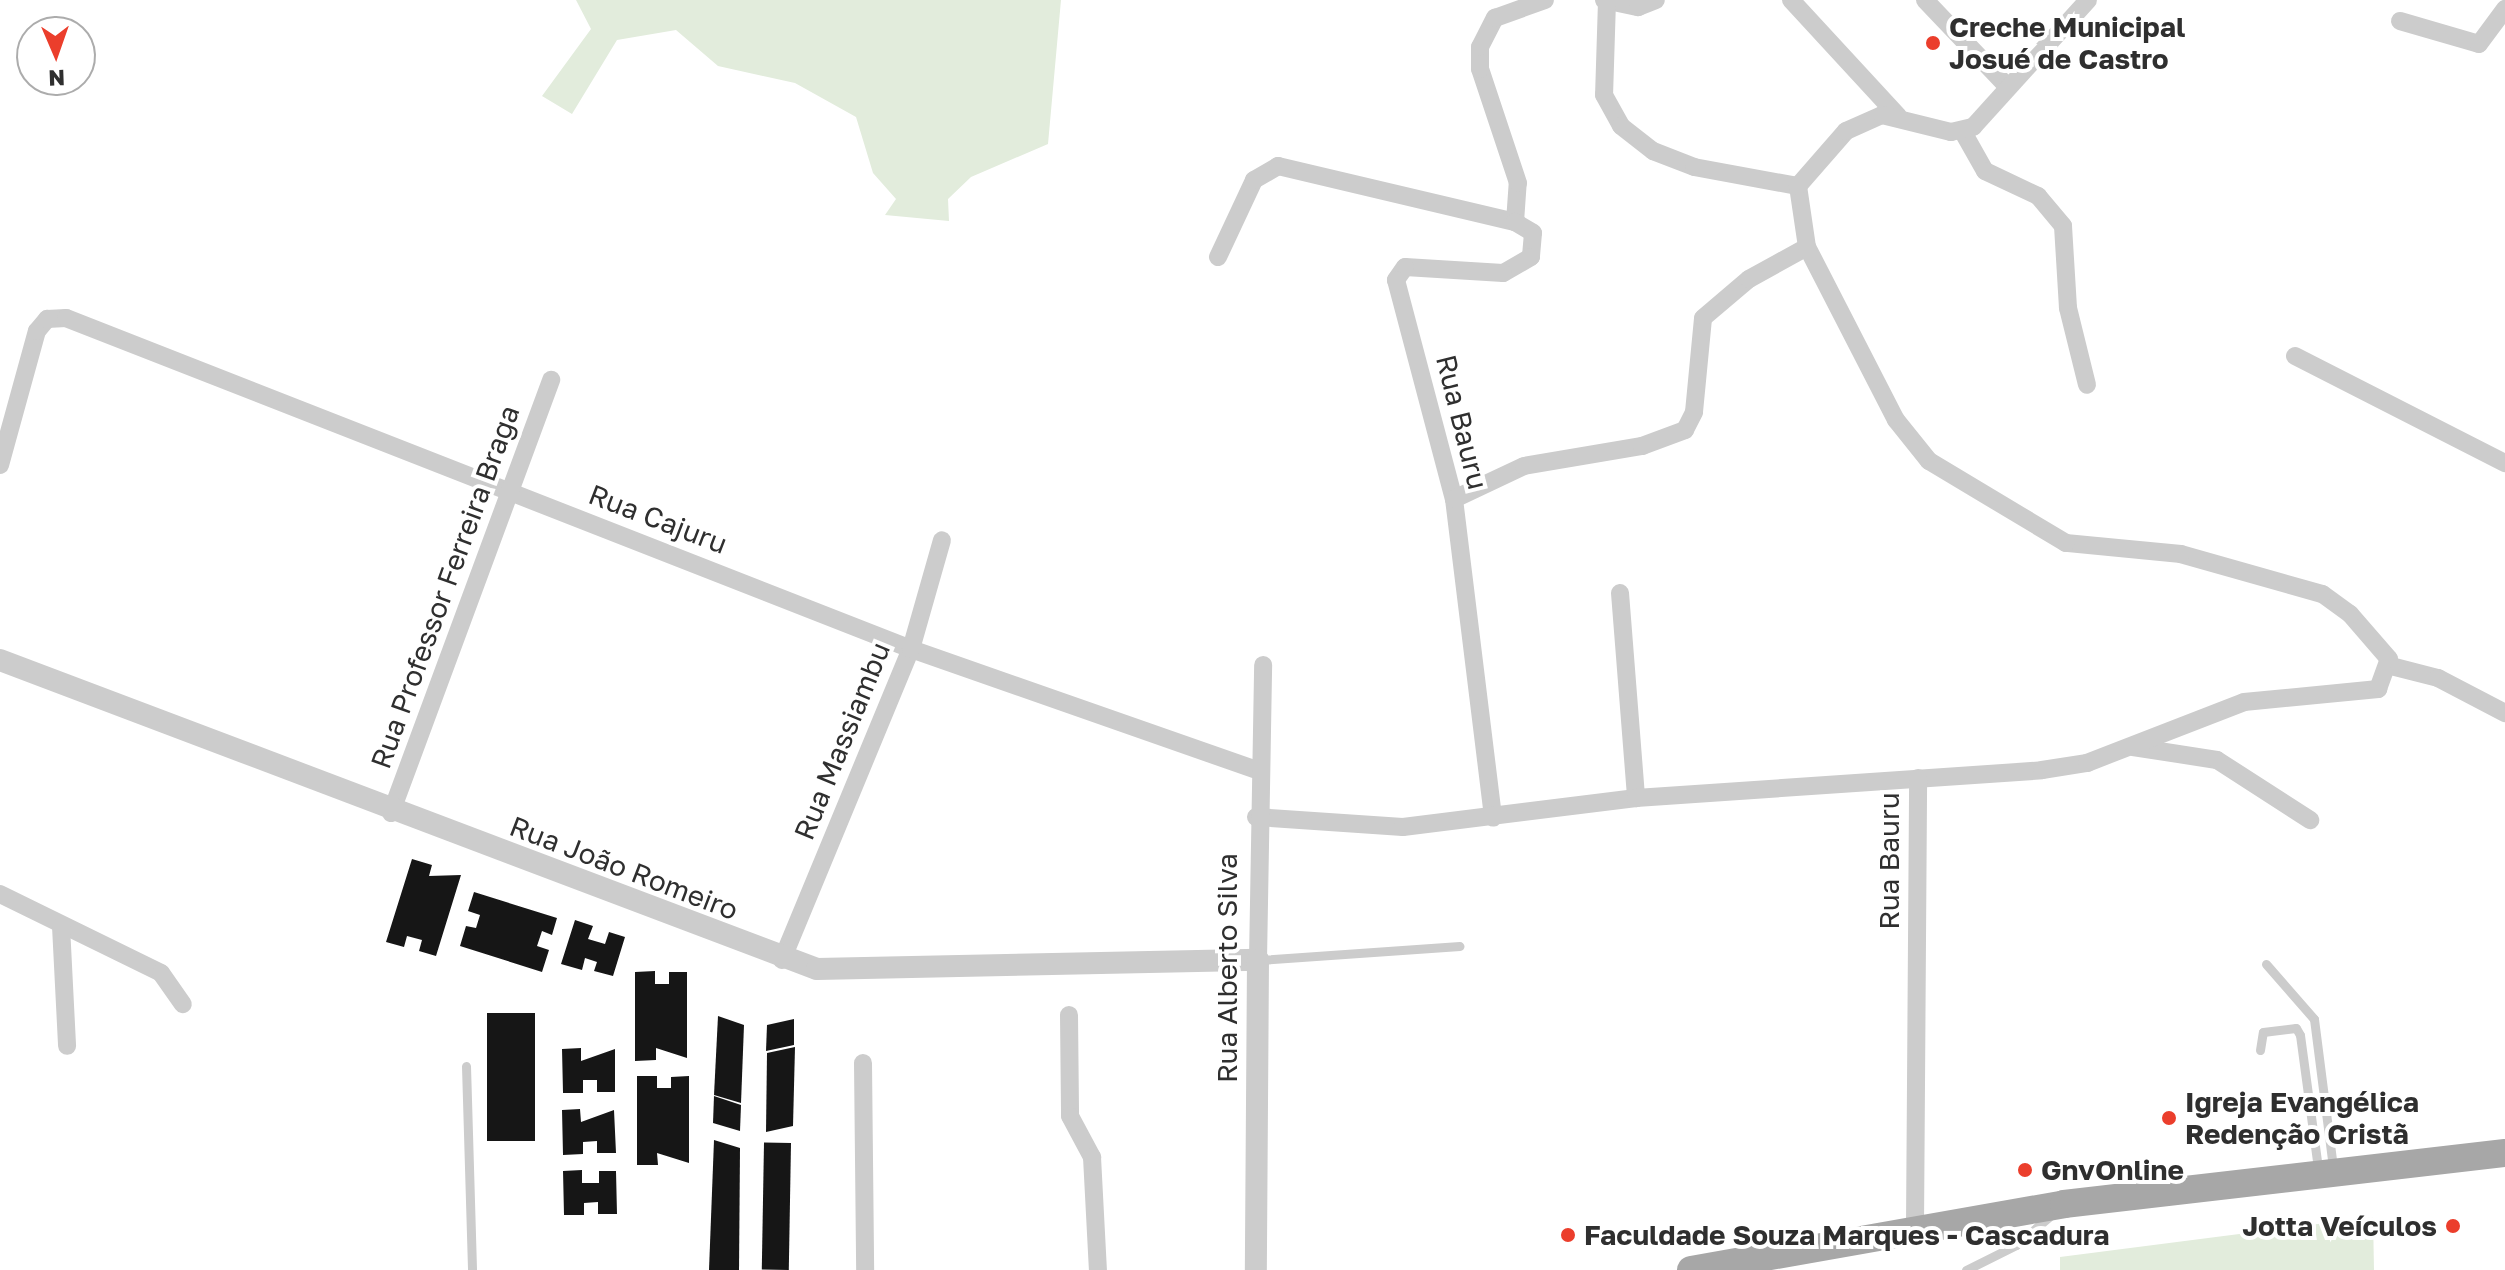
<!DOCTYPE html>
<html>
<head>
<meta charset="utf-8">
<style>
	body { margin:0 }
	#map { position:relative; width:2505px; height:1270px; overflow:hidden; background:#fff; font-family:"Golos Text",sans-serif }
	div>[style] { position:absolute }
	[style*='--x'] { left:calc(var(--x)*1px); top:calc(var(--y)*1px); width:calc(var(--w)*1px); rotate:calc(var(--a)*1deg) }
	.green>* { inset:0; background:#e2ecdc }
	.building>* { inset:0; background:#161616; transform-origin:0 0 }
	.service>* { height:9px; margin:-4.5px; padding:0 4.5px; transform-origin:4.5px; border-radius:4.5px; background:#ccc }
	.minor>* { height:18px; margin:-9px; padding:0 9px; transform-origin:9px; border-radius:9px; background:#ccc }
	.tertiary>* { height:22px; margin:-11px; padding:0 11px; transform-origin:11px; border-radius:11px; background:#ccc }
	.primary>* { height:28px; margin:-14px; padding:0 14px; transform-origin:14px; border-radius:14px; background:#a7a7a7 }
	.dots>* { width:22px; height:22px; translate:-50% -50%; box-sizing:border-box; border:4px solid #fff; border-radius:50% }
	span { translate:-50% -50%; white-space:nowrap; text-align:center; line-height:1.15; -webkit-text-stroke:8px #fff; paint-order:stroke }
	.poi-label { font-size:28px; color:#2f2f2f; font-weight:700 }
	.left { translate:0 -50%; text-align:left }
	.right { translate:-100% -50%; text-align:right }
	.street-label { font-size:28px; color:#2f2f2f }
	.north { position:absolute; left:16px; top:16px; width:80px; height:80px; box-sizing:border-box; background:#fff; border:2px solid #acacac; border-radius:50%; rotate:178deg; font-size:22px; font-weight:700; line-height:32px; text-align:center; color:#2f2f2f }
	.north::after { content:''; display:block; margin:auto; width:28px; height:36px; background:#eb3e2c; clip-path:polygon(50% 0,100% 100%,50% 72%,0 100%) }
</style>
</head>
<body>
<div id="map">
	<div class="green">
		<div style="clip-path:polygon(576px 0,1061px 0,1048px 144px,971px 177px,948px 199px,949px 221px,885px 215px,896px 199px,873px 173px,856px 117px,795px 83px,718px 66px,676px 30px,617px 40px,572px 114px,542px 96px,591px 29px)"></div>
		<div style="clip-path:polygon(2373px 1217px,2374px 1270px,2060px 1270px,2060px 1257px)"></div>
	</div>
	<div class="building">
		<div style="clip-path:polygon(412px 859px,432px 865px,429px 876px,461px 875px,436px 956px,419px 951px,422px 940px,407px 936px,404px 947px,386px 942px)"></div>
		<div style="clip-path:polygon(474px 892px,557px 918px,552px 935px,542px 931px,537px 946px,549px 950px,542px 972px,460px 946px,466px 926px,476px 928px,480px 915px,468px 911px)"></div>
		<div style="clip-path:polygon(575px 920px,593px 926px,588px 939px,605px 944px,609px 932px,625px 937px,613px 976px,594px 971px,597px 962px,585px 958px,582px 970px,561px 964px)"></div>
		<div style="clip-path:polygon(655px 971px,655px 984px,669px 984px,669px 972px,687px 972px,687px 1058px,656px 1048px,656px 1060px,635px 1061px,635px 972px)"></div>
		<div style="left:487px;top:1013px;width:48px;height:128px"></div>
		<div style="clip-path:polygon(718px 1016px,744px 1025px,741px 1103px,714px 1095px)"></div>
		<div style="clip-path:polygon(794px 1019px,794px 1045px,766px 1051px,767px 1025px)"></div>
		<div style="clip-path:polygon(795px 1047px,793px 1126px,766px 1132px,767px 1053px)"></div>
		<div style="clip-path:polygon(581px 1048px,581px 1061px,615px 1049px,615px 1092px,597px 1092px,597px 1080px,583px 1080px,583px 1093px,563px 1093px,562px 1049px)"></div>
		<div style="clip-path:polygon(637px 1076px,657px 1076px,657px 1088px,671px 1088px,671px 1077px,689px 1076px,689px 1163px,657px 1153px,658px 1165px,637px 1165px)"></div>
		<div style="clip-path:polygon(714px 1096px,741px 1105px,740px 1131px,713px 1123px)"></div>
		<div style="clip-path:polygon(580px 1109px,581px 1122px,614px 1110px,616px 1153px,597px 1153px,597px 1141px,583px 1142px,583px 1154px,563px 1155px,562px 1110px)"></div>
		<div style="clip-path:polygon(714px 1140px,740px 1148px,739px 1270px,709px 1270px)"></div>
		<div style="left:791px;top:1143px;width:127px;height:27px;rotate:91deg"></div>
		<div style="clip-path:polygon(582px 1170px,582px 1183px,599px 1183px,599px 1171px,616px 1171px,617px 1214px,598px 1214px,598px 1202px,584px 1203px,584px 1215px,564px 1215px,563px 1171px)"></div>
	</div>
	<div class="service">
		<div style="--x:1260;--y:960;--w:200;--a:-4"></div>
		<div style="--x:2266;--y:964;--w:73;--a:48.9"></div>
		<div style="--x:2314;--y:1019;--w:150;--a:82.7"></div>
		<div style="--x:2260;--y:1050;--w:18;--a:-81"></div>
		<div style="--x:2263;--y:1032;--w:33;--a:-7"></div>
		<div style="--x:2296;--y:1028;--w:8;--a:60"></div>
		<div style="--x:2300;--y:1035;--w:135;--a:82.3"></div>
		<div style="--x:466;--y:1066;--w:204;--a:88.3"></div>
		<div style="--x:1966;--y:1270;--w:56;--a:-26.6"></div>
		<div style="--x:2016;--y:1245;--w:45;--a:-40.5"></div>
	</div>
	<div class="minor">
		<div style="--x:1604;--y:0;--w:35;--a:12"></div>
		<div style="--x:1638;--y:7;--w:19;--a:-21"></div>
		<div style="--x:1791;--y:0;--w:158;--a:47.3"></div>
		<div style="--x:1925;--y:0;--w:116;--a:46.4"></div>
		<div style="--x:1607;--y:1;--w:94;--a:91.8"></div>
		<div style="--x:1604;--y:95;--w:35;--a:61"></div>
		<div style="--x:1621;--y:126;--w:41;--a:38"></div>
		<div style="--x:1653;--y:151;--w:44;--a:21.3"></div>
		<div style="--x:1694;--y:167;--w:106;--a:10.4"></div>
		<div style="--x:2400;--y:21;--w:82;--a:16.2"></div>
		<div style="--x:2479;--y:44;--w:44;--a:-53.4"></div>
		<div style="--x:1963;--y:132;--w:45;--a:60.6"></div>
		<div style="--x:1985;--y:171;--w:59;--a:25.3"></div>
		<div style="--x:2038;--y:196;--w:39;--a:50"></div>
		<div style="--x:2063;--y:226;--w:82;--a:86.5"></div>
		<div style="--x:2068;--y:308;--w:79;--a:76.1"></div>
		<div style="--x:1515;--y:222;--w:39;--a:-86"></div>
		<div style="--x:1518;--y:183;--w:120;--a:-108.4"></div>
		<div style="--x:1480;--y:69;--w:22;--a:-90"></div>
		<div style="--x:1480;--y:47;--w:33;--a:-63"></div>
		<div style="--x:1495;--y:18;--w:53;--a:-19.8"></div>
		<div style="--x:1218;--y:257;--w:85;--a:-64.9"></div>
		<div style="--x:1254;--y:180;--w:28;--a:-30"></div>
		<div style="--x:1278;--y:166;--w:244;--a:13.3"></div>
		<div style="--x:1515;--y:222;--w:21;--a:31"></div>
		<div style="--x:1533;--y:233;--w:24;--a:95"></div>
		<div style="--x:1531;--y:257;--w:32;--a:150"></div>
		<div style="--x:1503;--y:273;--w:98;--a:-176.5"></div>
		<div style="--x:1405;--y:267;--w:16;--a:125"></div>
		<div style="--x:1396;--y:280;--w:227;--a:75.2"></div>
		<div style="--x:1454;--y:499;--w:321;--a:83"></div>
		<div style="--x:2295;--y:356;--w:236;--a:27"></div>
		<div style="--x:0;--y:465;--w:139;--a:-74.6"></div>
		<div style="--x:37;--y:331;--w:16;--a:-50"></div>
		<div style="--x:47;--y:319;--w:19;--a:-3"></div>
		<div style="--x:66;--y:318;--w:908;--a:21.39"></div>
		<div style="--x:911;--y:649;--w:367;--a:19.3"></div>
		<div style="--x:1454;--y:499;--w:77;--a:-25.2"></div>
		<div style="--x:1524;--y:466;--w:120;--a:-9.6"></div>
		<div style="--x:1642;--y:446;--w:46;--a:-20.4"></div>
		<div style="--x:1685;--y:430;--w:20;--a:-63"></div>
		<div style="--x:1694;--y:412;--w:94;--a:-84.5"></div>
		<div style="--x:1703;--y:318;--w:60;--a:-40.3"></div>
		<div style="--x:1749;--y:279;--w:66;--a:-28.9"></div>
		<div style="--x:1620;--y:593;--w:206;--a:85.5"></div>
		<div style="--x:2391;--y:666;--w:49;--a:14.3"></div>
		<div style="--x:2438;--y:678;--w:76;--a:27.6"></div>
		<div style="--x:2133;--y:747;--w:85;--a:8.8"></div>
		<div style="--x:2217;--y:760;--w:111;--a:32.8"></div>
		<div style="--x:391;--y:813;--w:462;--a:-69.7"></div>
		<div style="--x:1256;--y:817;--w:147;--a:3.9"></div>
		<div style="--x:1403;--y:827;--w:235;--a:-7.1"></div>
		<div style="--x:1636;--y:798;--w:407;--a:-3.9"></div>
		<div style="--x:2042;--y:770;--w:46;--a:-8.8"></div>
		<div style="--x:2087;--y:763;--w:168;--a:-21.2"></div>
		<div style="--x:2244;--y:702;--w:135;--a:-5.5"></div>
		<div style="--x:2378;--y:689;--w:32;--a:-70"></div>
		<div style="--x:2389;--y:659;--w:60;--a:-130.9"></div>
		<div style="--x:2350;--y:614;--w:34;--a:-144"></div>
		<div style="--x:2322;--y:594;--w:147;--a:-164.2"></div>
		<div style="--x:2181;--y:554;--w:116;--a:-174.5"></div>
		<div style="--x:2066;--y:543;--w:160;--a:-149.1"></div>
		<div style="--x:1929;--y:461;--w:53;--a:-128.8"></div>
		<div style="--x:1896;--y:420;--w:195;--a:-117.2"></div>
		<div style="--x:1807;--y:247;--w:62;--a:-98.4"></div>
		<div style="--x:1798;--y:186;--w:73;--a:-48.9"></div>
		<div style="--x:1846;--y:131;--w:39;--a:-24"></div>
		<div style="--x:1882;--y:115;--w:71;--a:13.8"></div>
		<div style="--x:1951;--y:132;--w:23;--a:-13"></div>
		<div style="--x:1973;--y:127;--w:171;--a:-47.8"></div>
		<div style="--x:0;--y:894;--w:179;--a:26.1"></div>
		<div style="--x:161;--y:973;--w:38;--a:55"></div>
		<div style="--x:61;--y:926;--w:120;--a:87.1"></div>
		<div style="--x:782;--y:960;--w:337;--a:-67.5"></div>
		<div style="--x:911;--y:649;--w:113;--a:-74.1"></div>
		<div style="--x:1258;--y:960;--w:295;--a:-89"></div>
		<div style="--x:1069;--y:1015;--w:101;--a:89.4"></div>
		<div style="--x:1070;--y:1116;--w:47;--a:61.8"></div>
		<div style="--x:1092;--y:1157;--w:113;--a:87"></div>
		<div style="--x:863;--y:1063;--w:207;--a:89.4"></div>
		<div style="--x:1915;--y:1227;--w:449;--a:-89.6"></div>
	</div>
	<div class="tertiary">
		<div style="--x:0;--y:660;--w:873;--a:20.72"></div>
		<div style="--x:817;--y:969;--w:441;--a:-1.2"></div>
		<div style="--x:1258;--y:960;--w:310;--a:90.4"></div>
	</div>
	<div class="primary">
		<div style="--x:1691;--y:1270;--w:379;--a:-10"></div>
		<div style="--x:2064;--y:1204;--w:444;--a:-6.6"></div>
	</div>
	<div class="dots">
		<div style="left:1933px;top:43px;background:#eb3e2c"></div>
		<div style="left:2169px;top:1118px;background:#eb3e2c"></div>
		<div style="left:2025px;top:1170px;background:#eb3e2c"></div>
		<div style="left:2453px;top:1226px;background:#eb3e2c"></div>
		<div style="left:1568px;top:1235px;background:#eb3e2c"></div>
	</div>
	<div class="poi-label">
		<span class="left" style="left:1949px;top:43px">Creche Municipal<br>Josué de Castro</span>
		<span class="left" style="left:2185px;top:1118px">Igreja Evangélica<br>Redenção Cristã</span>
		<span class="left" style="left:2041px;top:1170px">GnvOnline</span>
		<span class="right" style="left:2437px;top:1226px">Jotta Veículos</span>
		<span class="left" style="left:1584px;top:1235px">Faculdade Souza Marques - Cascadura</span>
	</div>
	<div class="street-label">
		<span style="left:1462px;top:422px;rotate:76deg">Rua Bauru</span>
		<span style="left:658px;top:519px;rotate:21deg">Rua Cajuru</span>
		<span style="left:445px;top:587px;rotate:-70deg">Rua Professor Ferreira Braga</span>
		<span style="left:842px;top:741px;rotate:-68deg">Rua Massiambu</span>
		<span style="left:1889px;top:861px;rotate:-90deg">Rua Bauru</span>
		<span style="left:624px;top:868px;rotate:21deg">Rua João Romeiro</span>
		<span style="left:1227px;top:968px;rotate:-90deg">Rua Alberto Silva</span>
	</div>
	<div class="north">N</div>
</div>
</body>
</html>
